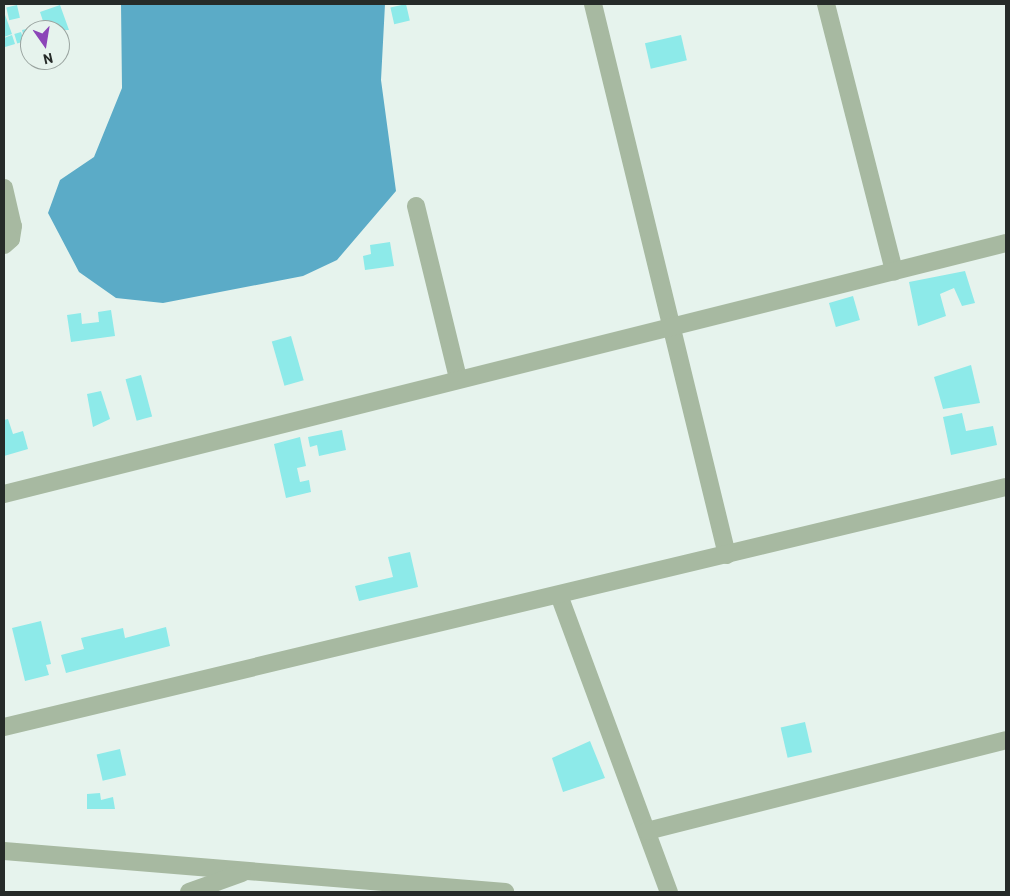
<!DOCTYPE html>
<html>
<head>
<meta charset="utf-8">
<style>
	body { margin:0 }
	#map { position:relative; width:1010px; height:896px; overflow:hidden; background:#e6f3ed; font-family:Barlow,sans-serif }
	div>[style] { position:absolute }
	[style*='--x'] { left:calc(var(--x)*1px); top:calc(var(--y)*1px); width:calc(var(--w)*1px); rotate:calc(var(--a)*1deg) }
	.water>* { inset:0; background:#5babc7 }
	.building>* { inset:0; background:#8deae9; transform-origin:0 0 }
	.street>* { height:18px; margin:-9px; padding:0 9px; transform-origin:9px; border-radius:9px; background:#a7b9a1 }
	span { translate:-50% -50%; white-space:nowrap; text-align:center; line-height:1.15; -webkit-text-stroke:4px #e6f3ed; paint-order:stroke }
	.frame { position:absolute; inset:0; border:5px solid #262b29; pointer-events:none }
	.north { position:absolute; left:20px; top:20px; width:50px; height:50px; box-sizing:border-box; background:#e6f3ed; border:1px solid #99a39f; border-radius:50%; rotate:167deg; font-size:14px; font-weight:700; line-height:20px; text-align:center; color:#262b29 }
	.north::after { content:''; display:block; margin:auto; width:18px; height:22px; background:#8c45b8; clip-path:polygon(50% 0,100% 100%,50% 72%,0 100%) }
</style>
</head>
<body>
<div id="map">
	<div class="water">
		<div style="clip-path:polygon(121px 4px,385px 4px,381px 80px,396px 191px,337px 260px,303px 276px,163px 303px,116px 298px,79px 272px,48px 213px,60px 180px,94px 157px,122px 88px)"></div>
	</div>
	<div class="building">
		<div style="left:406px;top:4px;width:17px;height:16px;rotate:77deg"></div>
		<div style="left:17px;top:5px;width:13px;height:11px;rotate:77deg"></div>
		<div style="clip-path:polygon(60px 5px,69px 30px,34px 30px,44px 24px,40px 12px)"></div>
		<div style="clip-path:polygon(4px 12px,12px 34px,4px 37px)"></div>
		<div style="clip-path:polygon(31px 28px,30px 40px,25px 42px,22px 30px)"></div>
		<div style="left:21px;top:32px;width:10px;height:7px;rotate:73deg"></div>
		<div style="clip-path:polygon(12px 35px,15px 44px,5px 47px,4px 38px)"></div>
		<div style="left:681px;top:35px;width:26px;height:37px;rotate:77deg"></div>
		<div style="clip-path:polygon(390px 242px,394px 266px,365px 270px,363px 256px,371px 254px,370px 245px)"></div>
		<div style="clip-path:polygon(965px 271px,975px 303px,962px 306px,954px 288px,940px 294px,946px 316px,918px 326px,909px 282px)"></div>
		<div style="left:853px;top:296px;width:25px;height:25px;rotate:74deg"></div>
		<div style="clip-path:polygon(111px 310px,115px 336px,71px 342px,67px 315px,81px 313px,82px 324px,99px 322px,98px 312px)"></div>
		<div style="left:291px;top:336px;width:46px;height:20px;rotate:74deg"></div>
		<div style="clip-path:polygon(971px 365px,980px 403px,943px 409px,934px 377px)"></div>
		<div style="left:141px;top:375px;width:43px;height:16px;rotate:75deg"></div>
		<div style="clip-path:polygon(101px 391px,110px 419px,93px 427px,87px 394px)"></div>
		<div style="clip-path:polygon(962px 413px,966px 431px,993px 426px,997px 445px,951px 455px,943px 417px)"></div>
		<div style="clip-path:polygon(8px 419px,13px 434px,23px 431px,28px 449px,4px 456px,4px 420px)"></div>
		<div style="clip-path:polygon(342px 430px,346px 450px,319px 456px,317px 445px,310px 447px,308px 437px)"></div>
		<div style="clip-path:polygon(300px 437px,306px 466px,297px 468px,300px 482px,309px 480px,311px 492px,286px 498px,274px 444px)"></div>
		<div style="clip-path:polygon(410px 552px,418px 587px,359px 601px,355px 586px,393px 577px,388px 557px)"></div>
		<div style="clip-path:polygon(41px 621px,51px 664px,46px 665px,49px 675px,25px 681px,12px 628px)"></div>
		<div style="clip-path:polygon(166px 627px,170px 646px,66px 673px,61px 655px,84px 649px,81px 638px,123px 628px,125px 638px)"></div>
		<div style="left:805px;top:722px;width:31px;height:25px;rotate:77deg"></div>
		<div style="clip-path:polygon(590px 741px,605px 778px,563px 792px,552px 758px)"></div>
		<div style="left:120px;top:749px;width:27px;height:24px;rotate:77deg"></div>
		<div style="clip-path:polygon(100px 793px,101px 800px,113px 797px,115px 809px,87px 809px,87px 794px)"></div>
	</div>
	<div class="street">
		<div style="--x:593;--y:4;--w:567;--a:76.33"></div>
		<div style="--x:826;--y:4;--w:276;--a:75.7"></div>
		<div style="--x:4;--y:188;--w:39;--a:77"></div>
		<div style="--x:13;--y:226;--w:13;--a:99"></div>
		<div style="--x:11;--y:239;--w:9;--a:139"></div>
		<div style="--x:416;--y:206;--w:177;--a:76.3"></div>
		<div style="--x:4;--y:494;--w:1033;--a:-14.06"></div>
		<div style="--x:559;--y:595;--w:317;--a:69.7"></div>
		<div style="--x:4;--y:727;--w:1030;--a:-13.47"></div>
		<div style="--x:647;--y:831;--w:370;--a:-14.2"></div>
		<div style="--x:4;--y:851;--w:503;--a:4.68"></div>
		<div style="--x:189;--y:892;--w:56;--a:-19.7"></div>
	</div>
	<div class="frame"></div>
	<div class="north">N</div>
</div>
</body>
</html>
